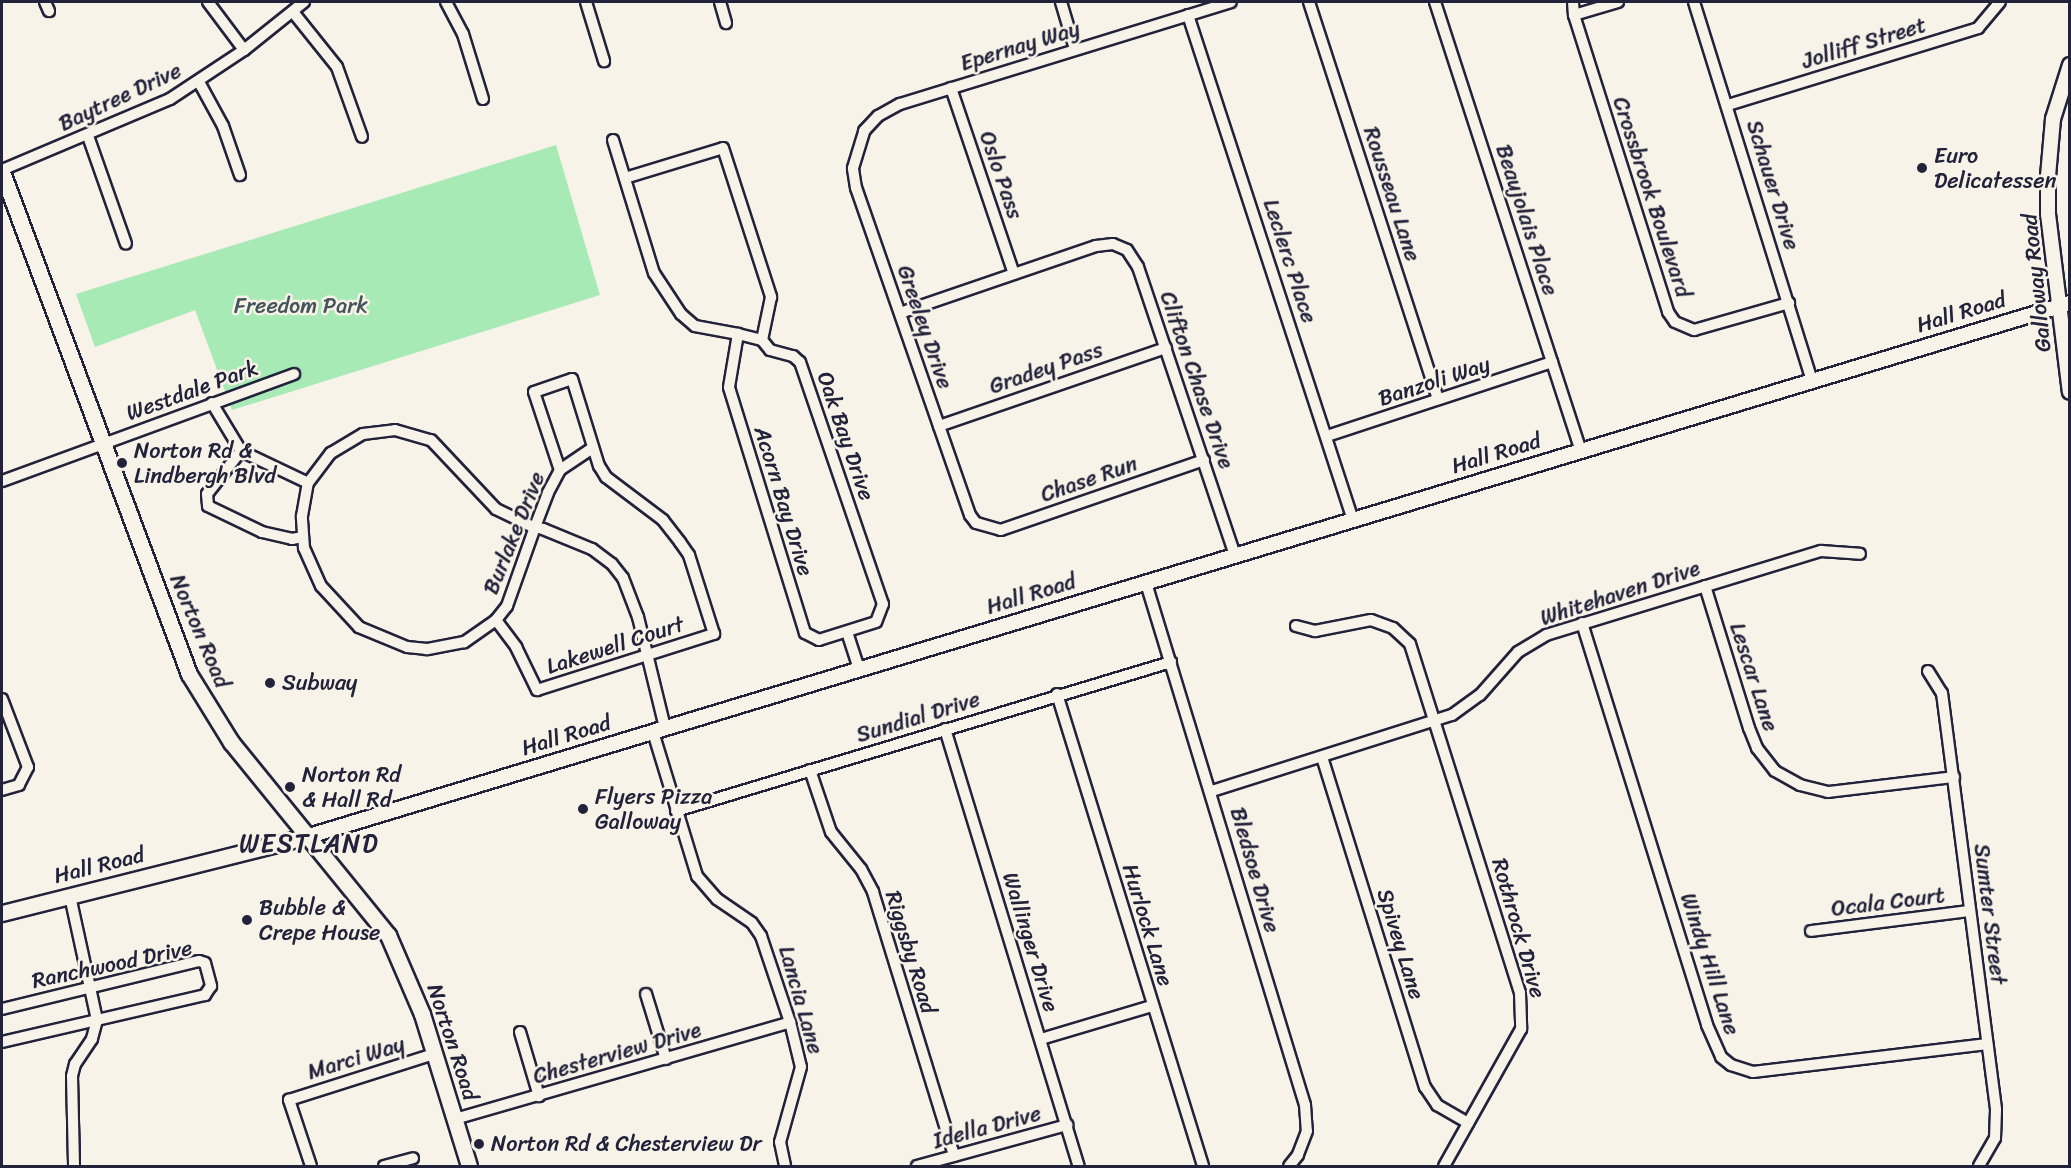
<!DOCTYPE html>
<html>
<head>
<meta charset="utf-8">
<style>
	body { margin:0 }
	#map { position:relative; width:2071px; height:1168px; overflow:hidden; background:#f7f3e8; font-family:Sriracha,sans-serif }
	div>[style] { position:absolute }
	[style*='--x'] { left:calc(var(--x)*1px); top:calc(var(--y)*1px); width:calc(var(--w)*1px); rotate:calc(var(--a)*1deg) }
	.green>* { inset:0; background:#a7eab5 }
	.roads { filter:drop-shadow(2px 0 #22223b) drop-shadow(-2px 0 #22223b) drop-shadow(0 2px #22223b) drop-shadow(0 -2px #22223b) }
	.minor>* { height:10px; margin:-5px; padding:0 5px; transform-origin:5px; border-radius:5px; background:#f7f3e8 }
	.tertiary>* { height:14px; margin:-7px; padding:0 7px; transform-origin:7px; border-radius:7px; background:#f7f3e8 }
	.secondary>* { height:15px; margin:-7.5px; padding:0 7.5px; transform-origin:7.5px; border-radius:7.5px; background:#f7f3e8 }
	.dots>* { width:16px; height:16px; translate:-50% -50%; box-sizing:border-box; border:3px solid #f7f3e8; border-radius:50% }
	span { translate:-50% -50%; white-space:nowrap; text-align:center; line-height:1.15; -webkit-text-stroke:5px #f7f3e8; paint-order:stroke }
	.street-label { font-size:22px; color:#22223b }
	.poi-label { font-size:22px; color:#22223b }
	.left { translate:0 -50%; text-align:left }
	.park-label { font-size:22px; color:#43545a }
	.quarter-label { font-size:26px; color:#22223b; letter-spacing:1.5px }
	.frame { position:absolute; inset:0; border:3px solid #22223b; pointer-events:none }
</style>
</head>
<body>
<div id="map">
	<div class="green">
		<div style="clip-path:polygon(556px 145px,600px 295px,232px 410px,195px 310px,95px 347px,76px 294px)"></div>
	</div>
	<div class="roads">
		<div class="minor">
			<div style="--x:45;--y:2;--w:10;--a:66"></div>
			<div style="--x:208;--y:2;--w:60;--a:53.1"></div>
			<div style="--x:446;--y:2;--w:36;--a:62"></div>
			<div style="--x:463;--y:34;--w:68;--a:72.9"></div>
			<div style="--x:586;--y:2;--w:62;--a:73"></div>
			<div style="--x:720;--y:2;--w:22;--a:74"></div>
			<div style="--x:1061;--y:2;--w:49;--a:73.4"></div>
			<div style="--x:1309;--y:2;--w:417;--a:72"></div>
			<div style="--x:1435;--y:2;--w:472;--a:72"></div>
			<div style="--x:1573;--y:2;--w:13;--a:86"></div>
			<div style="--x:1574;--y:15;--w:312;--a:72.4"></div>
			<div style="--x:1668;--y:312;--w:12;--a:55"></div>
			<div style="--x:1675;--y:322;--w:21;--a:23"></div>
			<div style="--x:1694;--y:330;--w:99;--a:-15.9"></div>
			<div style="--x:1694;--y:2;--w:397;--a:72.7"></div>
			<div style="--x:293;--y:12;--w:70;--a:51.3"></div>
			<div style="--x:337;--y:67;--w:74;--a:70.3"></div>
			<div style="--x:1188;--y:15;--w:531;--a:71.91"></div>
			<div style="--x:1574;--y:15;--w:46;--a:-16.5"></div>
			<div style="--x:199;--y:82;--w:50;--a:61.4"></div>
			<div style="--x:223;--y:126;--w:52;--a:70.9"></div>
			<div style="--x:951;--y:88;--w:196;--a:71.3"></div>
			<div style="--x:1728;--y:105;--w:262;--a:-17.1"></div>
			<div style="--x:1978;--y:28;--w:34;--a:-50"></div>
			<div style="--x:88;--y:136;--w:114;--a:70.6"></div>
			<div style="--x:613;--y:140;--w:139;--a:72.9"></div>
			<div style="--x:654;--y:273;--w:49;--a:56.6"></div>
			<div style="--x:681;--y:314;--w:18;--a:41"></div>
			<div style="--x:695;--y:326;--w:44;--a:10.5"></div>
			<div style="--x:738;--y:334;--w:25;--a:14"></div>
			<div style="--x:762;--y:340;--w:13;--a:51"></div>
			<div style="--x:770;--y:350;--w:24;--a:15"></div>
			<div style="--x:793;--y:356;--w:9;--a:41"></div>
			<div style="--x:800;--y:362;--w:256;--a:71.1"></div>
			<div style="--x:883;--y:604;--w:19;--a:111"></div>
			<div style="--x:876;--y:622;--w:60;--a:162.5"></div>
			<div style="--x:819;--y:640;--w:16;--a:-153"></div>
			<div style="--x:805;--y:633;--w:257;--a:-107.2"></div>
			<div style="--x:729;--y:387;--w:54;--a:-80.4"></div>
			<div style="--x:2;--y:170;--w:182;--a:-22.9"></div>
			<div style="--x:170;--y:99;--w:89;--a:-33.5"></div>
			<div style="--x:244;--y:50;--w:77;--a:-38.7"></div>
			<div style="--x:625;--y:178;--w:102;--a:-17"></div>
			<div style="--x:723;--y:148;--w:157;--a:72.1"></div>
			<div style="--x:771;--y:297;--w:44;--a:101.8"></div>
			<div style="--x:900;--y:313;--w:207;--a:-18.9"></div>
			<div style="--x:1096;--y:246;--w:17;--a:-7"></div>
			<div style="--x:1113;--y:244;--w:15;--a:23"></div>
			<div style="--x:1127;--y:250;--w:20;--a:57"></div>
			<div style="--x:1138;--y:267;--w:305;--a:71.4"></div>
			<div style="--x:212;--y:403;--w:56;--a:58.9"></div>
			<div style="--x:241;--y:451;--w:74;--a:25.5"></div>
			<div style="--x:939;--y:426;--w:240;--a:-19"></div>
			<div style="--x:1327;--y:436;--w:237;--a:-18.2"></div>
			<div style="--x:591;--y:449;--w:37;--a:146"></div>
			<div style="--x:560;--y:470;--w:26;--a:118"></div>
			<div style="--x:548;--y:493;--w:36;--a:111"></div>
			<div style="--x:535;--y:527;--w:84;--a:109.5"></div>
			<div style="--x:507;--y:606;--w:18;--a:128"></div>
			<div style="--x:496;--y:620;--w:39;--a:145"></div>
			<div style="--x:464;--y:642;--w:38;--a:169"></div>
			<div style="--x:427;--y:649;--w:20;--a:-174"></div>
			<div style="--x:407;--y:647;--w:52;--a:-157.4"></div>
			<div style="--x:359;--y:627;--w:56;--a:-132.8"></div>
			<div style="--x:321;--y:586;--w:42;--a:-114.1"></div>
			<div style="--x:304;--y:548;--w:32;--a:-94"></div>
			<div style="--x:302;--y:516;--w:34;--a:-80"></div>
			<div style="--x:308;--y:483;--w:38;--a:-53"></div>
			<div style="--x:331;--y:453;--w:37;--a:-31"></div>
			<div style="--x:363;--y:434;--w:32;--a:-7"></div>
			<div style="--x:395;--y:430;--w:37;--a:16"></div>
			<div style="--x:431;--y:440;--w:95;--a:46.7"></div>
			<div style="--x:496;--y:509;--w:39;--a:26"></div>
			<div style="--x:531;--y:526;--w:12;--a:14"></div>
			<div style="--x:543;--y:529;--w:53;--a:22.2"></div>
			<div style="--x:592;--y:549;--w:25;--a:37"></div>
			<div style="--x:612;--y:564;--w:18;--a:52"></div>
			<div style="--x:623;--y:578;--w:42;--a:69"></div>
			<div style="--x:638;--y:617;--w:114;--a:76.3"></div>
			<div style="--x:241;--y:451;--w:55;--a:128.3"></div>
			<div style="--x:207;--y:494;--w:12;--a:85"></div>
			<div style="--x:208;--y:506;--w:60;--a:25.7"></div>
			<div style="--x:262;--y:532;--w:31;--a:13"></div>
			<div style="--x:292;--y:539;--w:10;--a:-11"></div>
			<div style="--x:1204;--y:460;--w:215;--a:161"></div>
			<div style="--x:1001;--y:530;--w:26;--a:-164"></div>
			<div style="--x:976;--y:523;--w:10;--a:-127"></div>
			<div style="--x:970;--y:515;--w:346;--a:-109.2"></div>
			<div style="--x:856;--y:188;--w:20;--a:-99"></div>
			<div style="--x:853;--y:168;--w:39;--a:-73"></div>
			<div style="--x:864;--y:131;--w:21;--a:-47"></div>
			<div style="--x:878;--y:116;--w:25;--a:-29"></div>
			<div style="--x:900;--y:104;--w:346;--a:-17.1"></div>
			<div style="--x:2;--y:481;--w:311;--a:-20.1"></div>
			<div style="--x:1146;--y:583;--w:546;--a:73.06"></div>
			<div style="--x:1305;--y:1105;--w:26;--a:86"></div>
			<div style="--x:1307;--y:1131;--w:26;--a:111"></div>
			<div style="--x:1298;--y:1155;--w:14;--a:129"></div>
			<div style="--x:1705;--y:586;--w:149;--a:72.8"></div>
			<div style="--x:1749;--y:728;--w:22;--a:68"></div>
			<div style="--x:1757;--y:748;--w:29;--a:52"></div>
			<div style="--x:1775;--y:771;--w:29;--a:29"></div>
			<div style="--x:1800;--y:785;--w:29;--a:14"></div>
			<div style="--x:1828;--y:792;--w:127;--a:-6.8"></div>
			<div style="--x:496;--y:620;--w:34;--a:53"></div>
			<div style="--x:516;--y:647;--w:48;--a:64"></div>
			<div style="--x:537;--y:690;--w:186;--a:-17.6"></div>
			<div style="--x:714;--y:634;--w:83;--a:-107.6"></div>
			<div style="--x:689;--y:555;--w:16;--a:-125"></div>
			<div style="--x:680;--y:542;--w:28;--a:-128"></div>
			<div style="--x:663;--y:520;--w:71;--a:-143"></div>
			<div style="--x:606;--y:477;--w:13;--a:-122"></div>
			<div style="--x:599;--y:466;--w:91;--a:-107.2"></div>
			<div style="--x:572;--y:379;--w:40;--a:161.1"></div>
			<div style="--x:534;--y:392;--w:82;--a:71.6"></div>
			<div style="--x:1582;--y:623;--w:421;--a:72.7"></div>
			<div style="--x:1707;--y:1025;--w:35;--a:66"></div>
			<div style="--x:1721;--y:1057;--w:13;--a:39"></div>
			<div style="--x:1731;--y:1065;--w:23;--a:18"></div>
			<div style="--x:1753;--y:1072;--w:236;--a:-6.8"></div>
			<div style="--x:1296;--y:626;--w:20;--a:15"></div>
			<div style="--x:1315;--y:631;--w:57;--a:-11.1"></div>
			<div style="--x:1371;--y:620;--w:23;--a:20"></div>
			<div style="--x:1393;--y:628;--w:23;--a:43"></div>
			<div style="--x:1410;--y:644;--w:366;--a:72.5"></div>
			<div style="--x:1520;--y:993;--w:36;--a:88"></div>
			<div style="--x:1521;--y:1029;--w:157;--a:119.3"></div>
			<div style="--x:847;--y:632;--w:40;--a:72"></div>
			<div style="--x:1928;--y:671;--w:26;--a:58"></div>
			<div style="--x:1942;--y:693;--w:420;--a:82.6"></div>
			<div style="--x:1996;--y:1110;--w:28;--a:92"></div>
			<div style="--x:1995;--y:1138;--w:32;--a:120"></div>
			<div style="--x:1057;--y:694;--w:494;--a:72.8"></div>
			<div style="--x:2;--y:699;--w:73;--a:69.1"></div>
			<div style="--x:28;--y:767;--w:20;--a:117"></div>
			<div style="--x:19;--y:785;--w:18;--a:164"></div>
			<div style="--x:945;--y:729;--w:457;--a:73"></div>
			<div style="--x:653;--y:732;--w:151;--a:73"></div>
			<div style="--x:697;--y:876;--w:30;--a:49"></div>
			<div style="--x:717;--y:899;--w:42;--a:34.4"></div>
			<div style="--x:752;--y:923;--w:16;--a:55"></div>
			<div style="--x:761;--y:936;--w:91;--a:71.4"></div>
			<div style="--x:790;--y:1022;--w:46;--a:76.3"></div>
			<div style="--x:801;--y:1067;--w:78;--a:105.6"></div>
			<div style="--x:780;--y:1142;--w:25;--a:78"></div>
			<div style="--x:1322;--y:757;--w:346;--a:72.7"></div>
			<div style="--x:1425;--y:1087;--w:22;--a:56"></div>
			<div style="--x:1437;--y:1105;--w:36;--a:30"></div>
			<div style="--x:810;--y:770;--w:65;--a:71.3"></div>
			<div style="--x:831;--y:832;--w:48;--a:51"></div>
			<div style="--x:861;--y:869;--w:26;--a:62"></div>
			<div style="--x:873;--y:892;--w:276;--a:72.9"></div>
			<div style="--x:1212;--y:791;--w:252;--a:-17.6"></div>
			<div style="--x:1452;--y:715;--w:34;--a:-36"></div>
			<div style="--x:1480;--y:695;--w:57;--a:-48.5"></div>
			<div style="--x:1518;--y:652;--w:33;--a:-31"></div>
			<div style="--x:1546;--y:635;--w:288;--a:-17"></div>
			<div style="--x:1821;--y:551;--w:39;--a:4"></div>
			<div style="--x:676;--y:811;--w:517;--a:-16.75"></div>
			<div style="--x:70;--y:896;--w:127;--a:77.7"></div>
			<div style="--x:97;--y:1020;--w:20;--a:105"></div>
			<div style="--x:92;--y:1039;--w:30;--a:124"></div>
			<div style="--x:75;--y:1064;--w:12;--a:104"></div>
			<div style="--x:72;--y:1076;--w:90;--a:88.7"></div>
			<div style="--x:1811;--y:931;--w:160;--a:-7.2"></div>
			<div style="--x:646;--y:994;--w:68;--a:72.9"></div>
			<div style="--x:2;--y:1009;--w:203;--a:-13.7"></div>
			<div style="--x:199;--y:961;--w:6;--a:18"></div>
			<div style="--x:205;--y:963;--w:24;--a:75"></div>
			<div style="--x:211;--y:986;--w:11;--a:124"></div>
			<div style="--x:205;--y:995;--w:208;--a:167"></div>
			<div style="--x:520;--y:1032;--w:67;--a:73.5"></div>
			<div style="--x:1041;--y:1039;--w:116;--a:-16.6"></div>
			<div style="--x:455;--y:1119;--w:349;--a:-16.1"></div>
			<div style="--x:311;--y:1166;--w:70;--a:-108.4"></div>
			<div style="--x:289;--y:1100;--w:152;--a:-17.6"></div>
			<div style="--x:384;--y:1166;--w:30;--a:-15"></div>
			<div style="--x:917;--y:1166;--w:156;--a:-15.3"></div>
		</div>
		<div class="tertiary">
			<div style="--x:2070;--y:65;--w:57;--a:107.5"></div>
			<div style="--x:2053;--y:119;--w:57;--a:95"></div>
			<div style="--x:2048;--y:176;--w:38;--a:90"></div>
			<div style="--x:2048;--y:214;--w:179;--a:83"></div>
			<div style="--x:309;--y:836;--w:1840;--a:-16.84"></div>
		</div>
		<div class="secondary">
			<div style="--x:2;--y:172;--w:536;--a:69.57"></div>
			<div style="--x:189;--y:674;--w:80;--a:58.3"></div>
			<div style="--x:231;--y:742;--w:249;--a:50.9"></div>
			<div style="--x:388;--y:935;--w:86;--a:66.7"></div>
			<div style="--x:422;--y:1014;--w:159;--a:72.8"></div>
			<div style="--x:2;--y:913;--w:317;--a:-14.1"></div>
		</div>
	</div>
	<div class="dots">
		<div style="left:1922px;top:168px;background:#22223b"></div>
		<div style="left:122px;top:463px;background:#22223b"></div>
		<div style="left:270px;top:683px;background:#22223b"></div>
		<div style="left:290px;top:787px;background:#22223b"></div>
		<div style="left:583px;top:809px;background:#22223b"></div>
		<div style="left:247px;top:920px;background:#22223b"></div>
		<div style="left:479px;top:1144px;background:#22223b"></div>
	</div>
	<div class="street-label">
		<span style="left:1864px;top:43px;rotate:-17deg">Jolliff Street</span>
		<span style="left:1020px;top:46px;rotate:-17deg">Epernay Way</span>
		<span style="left:120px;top:97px;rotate:-25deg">Baytree Drive</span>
		<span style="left:1001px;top:175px;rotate:71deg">Oslo Pass</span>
		<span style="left:1773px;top:185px;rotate:73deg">Schauer Drive</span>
		<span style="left:1392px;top:194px;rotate:72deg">Rousseau Lane</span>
		<span style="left:1652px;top:197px;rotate:72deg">Crossbrook Boulevard</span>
		<span style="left:1527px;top:220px;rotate:72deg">Beaujolais Place</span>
		<span style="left:1290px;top:261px;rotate:72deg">Leclerc Place</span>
		<span style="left:2036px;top:283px;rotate:-96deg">Galloway Road</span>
		<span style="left:1961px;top:312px;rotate:-17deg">Hall Road</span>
		<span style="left:925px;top:327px;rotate:71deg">Greeley Drive</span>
		<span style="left:1046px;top:368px;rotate:-19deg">Gradey Pass</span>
		<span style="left:1197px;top:380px;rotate:71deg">Clifton Chase Drive</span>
		<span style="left:1434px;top:381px;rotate:-18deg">Banzoli Way</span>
		<span style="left:192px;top:390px;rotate:-20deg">Westdale Park</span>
		<span style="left:846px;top:436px;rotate:71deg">Oak Bay Drive</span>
		<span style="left:1496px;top:453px;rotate:-17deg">Hall Road</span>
		<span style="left:1089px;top:479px;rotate:-19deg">Chase Run</span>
		<span style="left:784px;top:501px;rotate:73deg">Acorn Bay Drive</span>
		<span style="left:514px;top:533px;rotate:-68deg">Burlake Drive</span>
		<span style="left:1620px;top:593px;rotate:-18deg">Whitehaven Drive</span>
		<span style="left:1031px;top:594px;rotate:-17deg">Hall Road</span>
		<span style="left:200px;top:631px;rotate:67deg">Norton Road</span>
		<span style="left:615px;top:645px;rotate:-18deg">Lakewell Court</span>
		<span style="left:1754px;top:677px;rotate:72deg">Lescar Lane</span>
		<span style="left:918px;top:717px;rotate:-17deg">Sundial Drive</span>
		<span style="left:566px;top:735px;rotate:-17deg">Hall Road</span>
		<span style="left:99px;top:865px;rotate:-14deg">Hall Road</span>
		<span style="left:1255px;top:870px;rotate:74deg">Bledsoe Drive</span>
		<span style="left:1888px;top:902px;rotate:-7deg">Ocala Court</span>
		<span style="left:1990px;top:914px;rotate:83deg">Sumter Street</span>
		<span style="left:1148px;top:925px;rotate:73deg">Hurlock Lane</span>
		<span style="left:1519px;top:928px;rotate:74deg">Rothrock Drive</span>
		<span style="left:1031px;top:942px;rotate:73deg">Wallinger Drive</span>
		<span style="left:1401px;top:944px;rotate:73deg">Spivey Lane</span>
		<span style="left:911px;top:952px;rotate:73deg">Riggsby Road</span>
		<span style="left:112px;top:964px;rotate:-12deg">Ranchwood Drive</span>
		<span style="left:1710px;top:964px;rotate:72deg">Windy Hill Lane</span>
		<span style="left:801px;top:1000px;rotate:74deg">Lancia Lane</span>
		<span style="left:453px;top:1042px;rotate:72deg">Norton Road</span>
		<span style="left:617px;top:1053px;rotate:-16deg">Chesterview Drive</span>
		<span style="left:356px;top:1058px;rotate:-17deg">Marci Way</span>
		<span style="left:987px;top:1127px;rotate:-15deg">Idella Drive</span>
	</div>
	<div class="poi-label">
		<span class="left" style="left:1934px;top:168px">Euro<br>Delicatessen</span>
		<span class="left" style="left:134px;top:463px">Norton Rd &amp;<br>Lindbergh Blvd</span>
		<span class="left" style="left:282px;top:683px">Subway</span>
		<span class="left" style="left:302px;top:787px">Norton Rd<br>&amp; Hall Rd</span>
		<span class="left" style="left:595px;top:809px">Flyers Pizza<br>Galloway</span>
		<span class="left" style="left:259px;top:920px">Bubble &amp;<br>Crepe House</span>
		<span class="left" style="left:491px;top:1144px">Norton Rd &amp; Chesterview Dr</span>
	</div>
	<div class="park-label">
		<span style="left:301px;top:306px">Freedom Park</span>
	</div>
	<div class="quarter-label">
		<span style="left:309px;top:844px">WESTLAND</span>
	</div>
	<div class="frame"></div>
</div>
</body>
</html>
